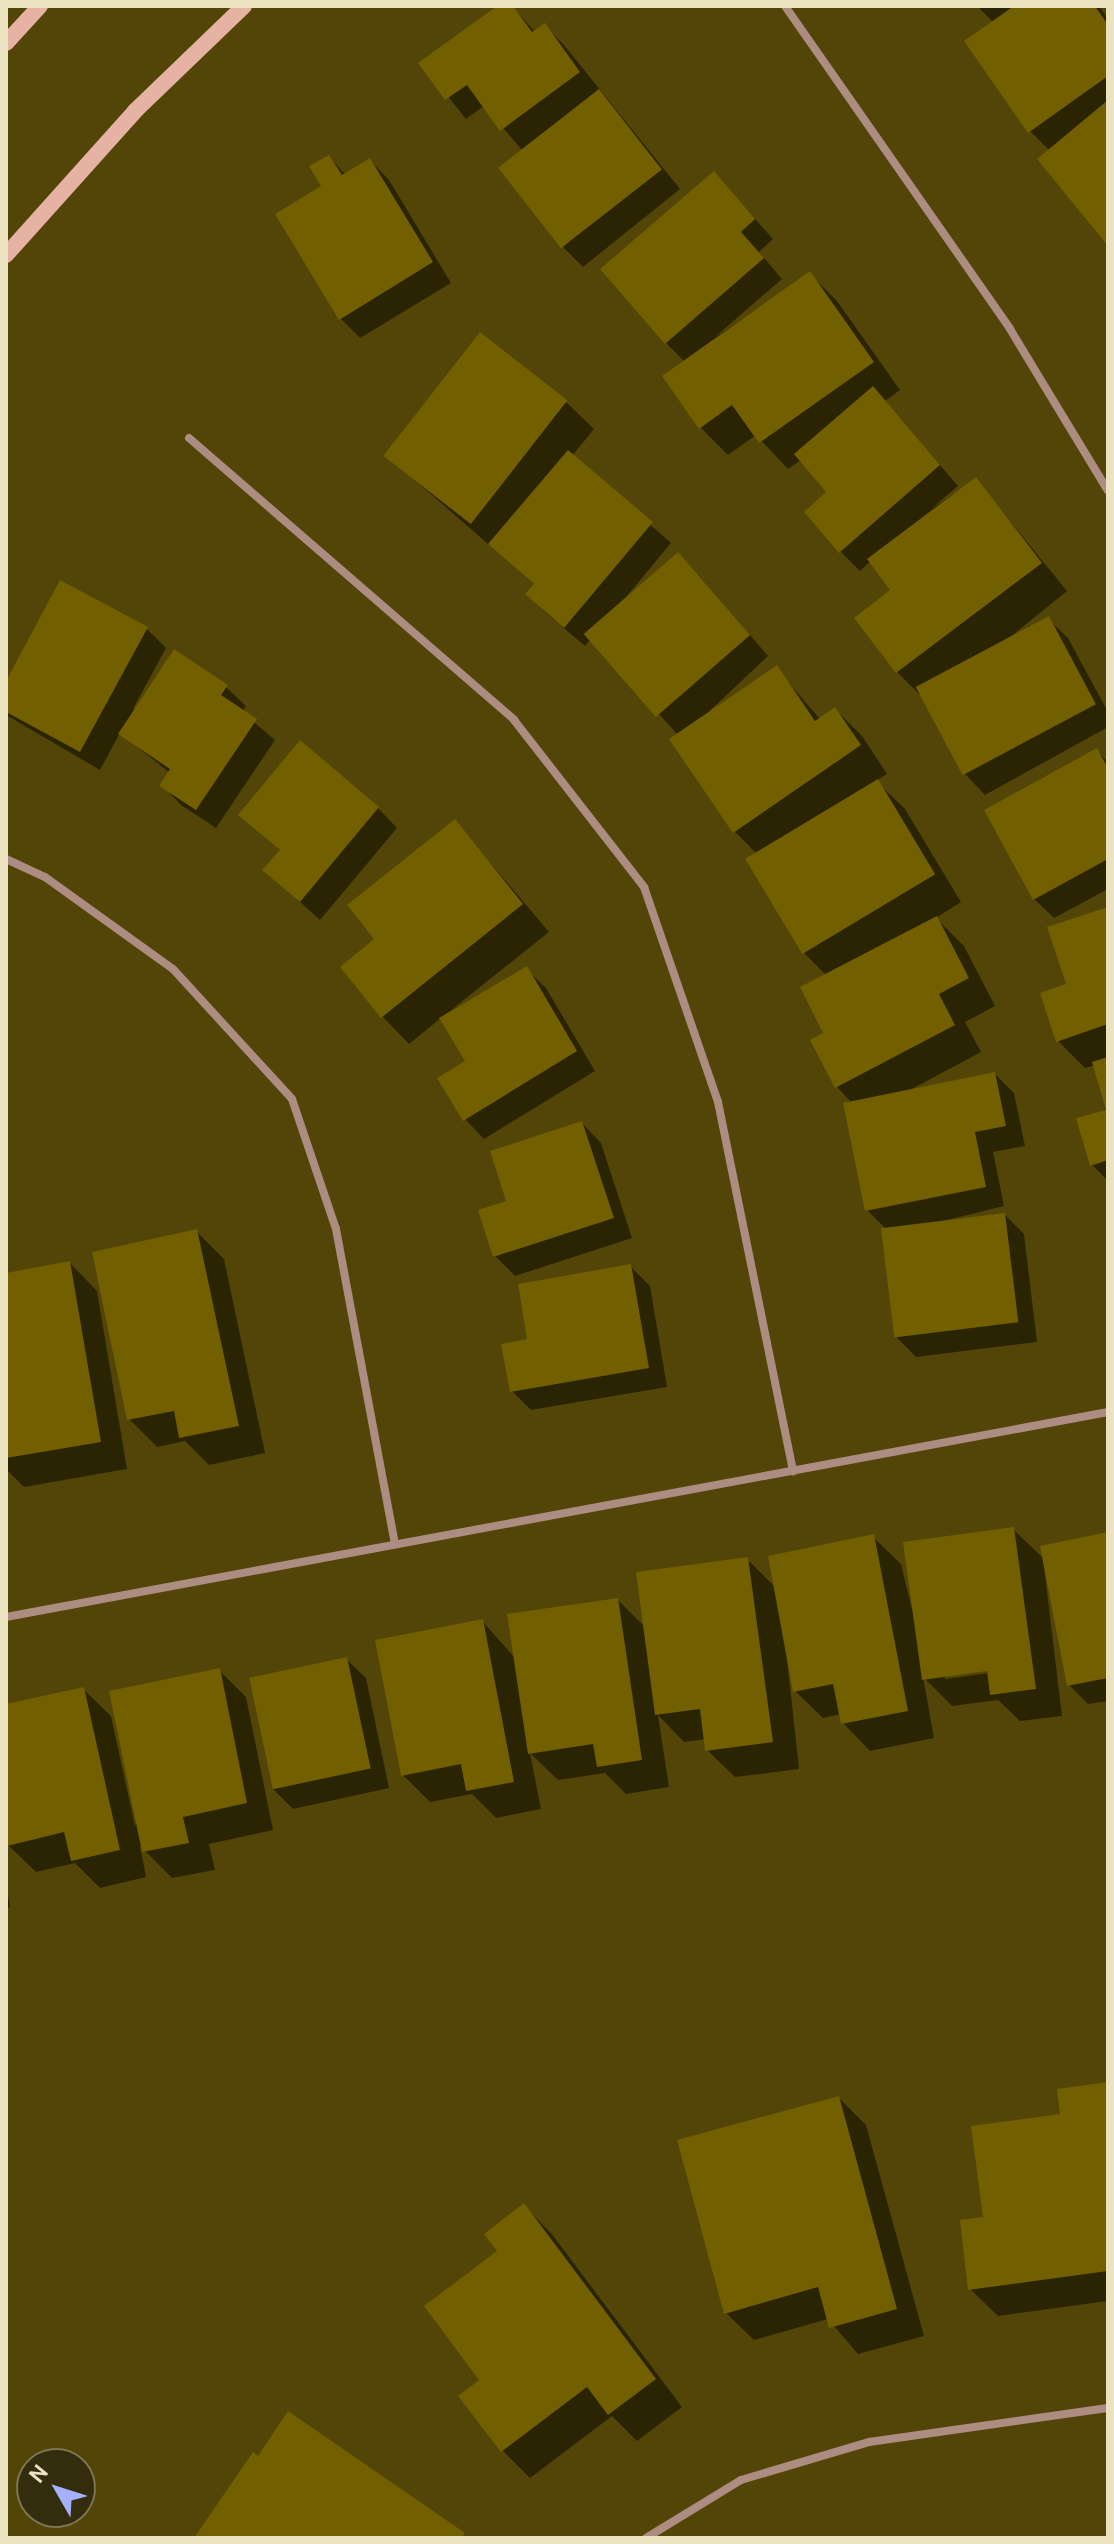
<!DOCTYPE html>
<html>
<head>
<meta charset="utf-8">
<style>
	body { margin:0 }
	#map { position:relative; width:1114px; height:2544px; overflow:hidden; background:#524507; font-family:Cabin,sans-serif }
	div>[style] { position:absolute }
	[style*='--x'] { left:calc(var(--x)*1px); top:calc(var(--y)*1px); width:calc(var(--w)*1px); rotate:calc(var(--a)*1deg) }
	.shadow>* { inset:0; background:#0007 }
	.building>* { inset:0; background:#715f00; transform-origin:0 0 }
	.street>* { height:8px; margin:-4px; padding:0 4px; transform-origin:4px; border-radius:4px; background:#ad8c82 }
	.secondary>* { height:16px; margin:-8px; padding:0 8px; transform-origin:8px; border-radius:8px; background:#e6b2a3 }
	span { translate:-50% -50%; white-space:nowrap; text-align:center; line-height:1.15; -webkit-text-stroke:6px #332c0d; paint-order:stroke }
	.frame { position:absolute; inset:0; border:8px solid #ebe3bf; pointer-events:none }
	.north { position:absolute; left:16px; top:2448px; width:80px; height:80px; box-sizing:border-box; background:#332c0d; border:2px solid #7d7554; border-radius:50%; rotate:309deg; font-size:22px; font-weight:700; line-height:32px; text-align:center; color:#ebe3bf }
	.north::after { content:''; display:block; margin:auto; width:28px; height:36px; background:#a6b1fc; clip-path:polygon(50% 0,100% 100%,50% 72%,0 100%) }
</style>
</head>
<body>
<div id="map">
	<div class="shadow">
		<div style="clip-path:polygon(501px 6px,512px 6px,535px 32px,545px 26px,564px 45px,680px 189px,583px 267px,564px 248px,523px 151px,484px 106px,466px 119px,421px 63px)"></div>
		<div style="clip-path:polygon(977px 6px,1099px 6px,1108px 19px,1108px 243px,1050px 151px,1030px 131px,994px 23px)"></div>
		<div style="clip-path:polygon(329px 157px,346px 175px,370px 160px,389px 180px,451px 283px,360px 338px,341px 319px,323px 186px)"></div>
		<div style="clip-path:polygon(714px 173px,773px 239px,759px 252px,782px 279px,714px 338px,810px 274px,837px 301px,900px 390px,885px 401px,958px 486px,931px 509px,976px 479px,1067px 591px,999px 646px,1048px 619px,1068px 638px,1108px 712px,1108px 727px,985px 795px,966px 775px,924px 699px,897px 672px,893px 590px,871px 561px,860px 571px,840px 551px,829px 492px,801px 460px,788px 469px,756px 435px,728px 455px,701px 428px,685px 362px,666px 343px)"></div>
		<div style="clip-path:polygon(566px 402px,594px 429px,572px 456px,671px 543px,622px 602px,698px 575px,768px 656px,700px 720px,776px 668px,820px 719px,835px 709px,862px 736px,887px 774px,876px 781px,905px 809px,961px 902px,936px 918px,964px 946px,995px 1006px,965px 1022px,981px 1052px,910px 1090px,995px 1074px,1014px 1093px,1025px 1146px,993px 1152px,1004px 1206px,931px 1224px,1005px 1215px,1024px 1234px,1037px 1342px,916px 1357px,897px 1338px,887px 1230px,867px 1210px,852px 1103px,837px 1087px,826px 1034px,826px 975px,805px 954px,759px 856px,735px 832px,672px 740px,678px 735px,591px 639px,585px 646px,547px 614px,528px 594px,535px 585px,386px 455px)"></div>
		<div style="clip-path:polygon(147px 629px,166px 648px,133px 709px,226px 687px,246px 706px,242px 712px,275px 740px,216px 828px,181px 805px,162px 785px,170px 773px,120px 733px,100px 770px,6px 715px,6px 685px)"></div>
		<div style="clip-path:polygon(1097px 751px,1108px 762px,1108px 889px,1054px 918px,1034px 899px)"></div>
		<div style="clip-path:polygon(378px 808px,397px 828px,320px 920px,265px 870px,282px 852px,241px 815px)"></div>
		<div style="clip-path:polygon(455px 821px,549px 932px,450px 1011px,526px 969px,546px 988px,595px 1071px,484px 1139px,465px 1119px,468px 1061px,441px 1018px,409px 1044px,382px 1016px,377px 939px)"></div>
		<div style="clip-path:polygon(1108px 909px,1108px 1109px,1095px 1065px,1085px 1068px,1058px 1041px,1068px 986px)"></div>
		<div style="clip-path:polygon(1108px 1111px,1108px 1181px,1092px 1165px)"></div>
		<div style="clip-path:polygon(582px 1123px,601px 1143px,632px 1238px,515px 1276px,495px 1256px,509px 1202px)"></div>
		<div style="clip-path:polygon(196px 1231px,224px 1259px,265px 1453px,209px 1465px,185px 1441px,157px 1447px,129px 1419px)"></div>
		<div style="clip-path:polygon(70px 1263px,97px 1291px,127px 1469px,24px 1487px,6px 1469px,6px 1275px)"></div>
		<div style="clip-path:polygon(630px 1266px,650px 1286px,667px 1387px,531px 1410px,512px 1391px,529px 1341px)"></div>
		<div style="clip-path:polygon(evenodd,1013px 1529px,1043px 1558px,1062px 1716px,1020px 1721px,998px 1700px,952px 1706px,923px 1677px,934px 1738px,870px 1751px,843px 1723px,841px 1714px,823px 1718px,795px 1691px,784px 1631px,799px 1769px,735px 1777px,707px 1750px,706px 1739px,684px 1742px,658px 1715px,669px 1787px,626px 1794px,605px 1773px,558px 1780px,530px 1753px,541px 1809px,496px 1818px,472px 1794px,430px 1802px,403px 1775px,482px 1621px,516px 1659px,618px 1600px,646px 1628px,747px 1559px,776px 1588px,873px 1537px,901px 1564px,919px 1638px,1013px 1529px,997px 1668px,997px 1672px,945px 1679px,945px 1675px,997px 1668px)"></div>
		<div style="clip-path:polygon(1108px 1534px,1108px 1701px,1088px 1704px,1069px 1685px)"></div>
		<div style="clip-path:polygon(346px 1659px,366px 1678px,389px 1788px,293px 1809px,273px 1789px)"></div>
		<div style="clip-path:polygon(219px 1670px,246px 1697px,273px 1830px,209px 1844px,215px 1870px,172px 1878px,140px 1846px,146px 1877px,100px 1888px,75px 1863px,36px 1872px,8px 1845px,6px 1706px,83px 1689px,111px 1716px,135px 1826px)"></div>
		<div style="clip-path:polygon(6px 1882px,10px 1907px,6px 1908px)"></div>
		<div style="clip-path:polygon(1108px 2084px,1108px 2301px,998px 2316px,970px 2289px,986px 2219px)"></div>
		<div style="clip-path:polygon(839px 2098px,866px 2125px,924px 2336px,858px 2354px,828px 2319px,754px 2340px,726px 2313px)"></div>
		<div style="clip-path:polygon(524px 2206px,551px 2233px,682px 2407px,637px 2441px,612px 2416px,530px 2478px,502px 2450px,481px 2380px)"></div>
	</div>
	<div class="building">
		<div style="clip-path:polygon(497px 6px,513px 6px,532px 32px,545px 23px,580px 72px,500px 131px,467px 85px,445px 100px,418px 63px)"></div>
		<div style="clip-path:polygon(1014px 6px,1095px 6px,1108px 25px,1108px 76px,1028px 133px,964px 41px)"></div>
		<div style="left:599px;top:89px;width:102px;height:128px;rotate:52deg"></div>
		<div style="clip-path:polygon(1108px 100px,1108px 246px,1037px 159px)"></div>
		<div style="clip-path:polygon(329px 155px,342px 175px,370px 158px,433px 262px,339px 320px,275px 214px,321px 186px,309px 166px)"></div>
		<div style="clip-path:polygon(714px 171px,755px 219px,741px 232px,764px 258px,665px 344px,600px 269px)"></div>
		<div style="clip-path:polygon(810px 271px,874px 362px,759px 443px,732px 405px,699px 429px,662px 376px)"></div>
		<div style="left:480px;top:332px;width:111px;height:157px;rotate:38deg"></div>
		<div style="clip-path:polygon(873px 386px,940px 465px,839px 553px,804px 512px,826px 492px,794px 454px)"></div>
		<div style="clip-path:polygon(568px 450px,653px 522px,564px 628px,525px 594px,534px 584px,488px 544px)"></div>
		<div style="clip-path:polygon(976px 477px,1042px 563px,896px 673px,854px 618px,890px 590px,867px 559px)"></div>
		<div style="left:678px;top:552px;width:110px;height:125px;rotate:49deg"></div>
		<div style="clip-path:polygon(60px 580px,148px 627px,80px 752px,6px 712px,6px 681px)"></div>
		<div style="left:1049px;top:616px;width:100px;height:151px;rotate:62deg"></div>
		<div style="clip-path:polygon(174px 649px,228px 685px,221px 695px,257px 719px,196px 810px,159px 786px,170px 769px,118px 734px)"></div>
		<div style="clip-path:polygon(777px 665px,815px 721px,835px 707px,861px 745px,733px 833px,669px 739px)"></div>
		<div style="clip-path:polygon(300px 740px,379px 807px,300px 902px,262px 870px,280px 850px,238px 815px)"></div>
		<div style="clip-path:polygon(1097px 748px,1108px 768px,1108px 859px,1033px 900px,984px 810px)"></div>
		<div style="left:878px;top:779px;width:111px;height:155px;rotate:59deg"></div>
		<div style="clip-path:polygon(455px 819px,523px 904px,381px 1018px,340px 967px,374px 939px,347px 905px)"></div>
		<div style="clip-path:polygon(1108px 907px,1108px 1024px,1056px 1042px,1040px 993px,1066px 984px,1047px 927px)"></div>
		<div style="clip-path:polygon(937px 916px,969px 978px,939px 994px,955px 1025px,835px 1088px,810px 1040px,823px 1033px,800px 987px)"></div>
		<div style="clip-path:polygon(527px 966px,577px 1051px,463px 1121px,437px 1078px,465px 1061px,439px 1018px)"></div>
		<div style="clip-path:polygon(1108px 1057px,1108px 1160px,1090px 1166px,1076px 1118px,1106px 1110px,1092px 1062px)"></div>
		<div style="clip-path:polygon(995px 1072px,1006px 1126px,975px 1132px,986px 1187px,865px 1211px,843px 1103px)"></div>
		<div style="clip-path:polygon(582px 1121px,614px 1218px,493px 1257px,478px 1210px,506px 1201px,490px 1151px)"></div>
		<div style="left:1005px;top:1213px;width:110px;height:125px;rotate:83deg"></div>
		<div style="clip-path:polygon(197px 1229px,239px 1426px,179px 1438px,174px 1411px,127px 1420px,92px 1252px)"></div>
		<div style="clip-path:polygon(70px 1261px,101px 1442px,6px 1458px,6px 1273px)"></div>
		<div style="clip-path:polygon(631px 1264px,649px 1368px,510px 1392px,501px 1344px,527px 1339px,518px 1284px)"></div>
		<div style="clip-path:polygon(1014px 1527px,1036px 1689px,990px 1695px,987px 1671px,922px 1680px,903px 1542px)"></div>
		<div style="clip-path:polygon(1108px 1532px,1108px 1678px,1067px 1686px,1040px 1546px)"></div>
		<div style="clip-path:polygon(874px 1534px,908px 1711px,841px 1724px,833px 1684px,793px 1692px,768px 1556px)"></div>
		<div style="clip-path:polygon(748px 1557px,773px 1742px,705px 1751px,700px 1709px,655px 1715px,636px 1572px)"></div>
		<div style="clip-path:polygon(618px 1598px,642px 1760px,597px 1767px,593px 1744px,528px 1754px,507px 1614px)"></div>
		<div style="clip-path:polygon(483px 1619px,514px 1782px,466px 1791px,461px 1764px,401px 1776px,375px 1640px)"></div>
		<div style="left:347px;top:1657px;width:114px;height:100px;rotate:78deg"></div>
		<div style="clip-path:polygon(220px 1668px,247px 1803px,183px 1817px,189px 1843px,142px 1852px,109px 1691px)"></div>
		<div style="clip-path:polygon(84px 1687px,120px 1850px,71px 1861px,64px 1832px,7px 1846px,6px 1704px)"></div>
		<div style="clip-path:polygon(1108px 2082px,1108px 2271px,968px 2290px,960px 2220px,983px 2217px,971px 2126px,1060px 2114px,1057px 2089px)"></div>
		<div style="clip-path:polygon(839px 2096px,897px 2309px,829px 2328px,818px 2287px,724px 2314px,677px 2140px)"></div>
		<div style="clip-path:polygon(524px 2203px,656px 2379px,608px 2415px,587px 2387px,501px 2452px,458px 2396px,479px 2380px,424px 2306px,497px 2251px,484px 2234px)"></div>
		<div style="clip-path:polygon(288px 2411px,465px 2533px,462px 2538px,194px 2538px,253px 2452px,258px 2456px)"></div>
	</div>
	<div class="street">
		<div style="--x:785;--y:6;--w:394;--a:55.1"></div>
		<div style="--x:1010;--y:329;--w:189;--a:58.8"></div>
		<div style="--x:189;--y:438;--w:430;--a:40.9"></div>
		<div style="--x:514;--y:720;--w:212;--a:52.1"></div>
		<div style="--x:644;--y:887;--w:227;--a:71"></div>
		<div style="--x:718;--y:1102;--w:377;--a:78.5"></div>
		<div style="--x:6;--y:859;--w:43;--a:24.8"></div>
		<div style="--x:45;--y:877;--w:158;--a:35.7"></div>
		<div style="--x:173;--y:969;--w:176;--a:47.5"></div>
		<div style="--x:292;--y:1099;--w:137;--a:71.3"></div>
		<div style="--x:336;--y:1229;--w:320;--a:79.4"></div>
		<div style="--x:6;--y:1617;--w:1121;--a:-10.54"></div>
		<div style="--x:646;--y:2538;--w:111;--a:-31.4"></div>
		<div style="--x:741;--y:2480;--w:134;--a:-16.5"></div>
		<div style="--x:869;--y:2442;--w:241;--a:-8.1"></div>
	</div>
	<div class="secondary">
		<div style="--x:6;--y:43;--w:50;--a:-47.4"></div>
		<div style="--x:6;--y:255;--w:193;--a:-48.1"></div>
		<div style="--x:135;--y:111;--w:151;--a:-43.9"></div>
	</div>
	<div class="frame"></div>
	<div class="north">N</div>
</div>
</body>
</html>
